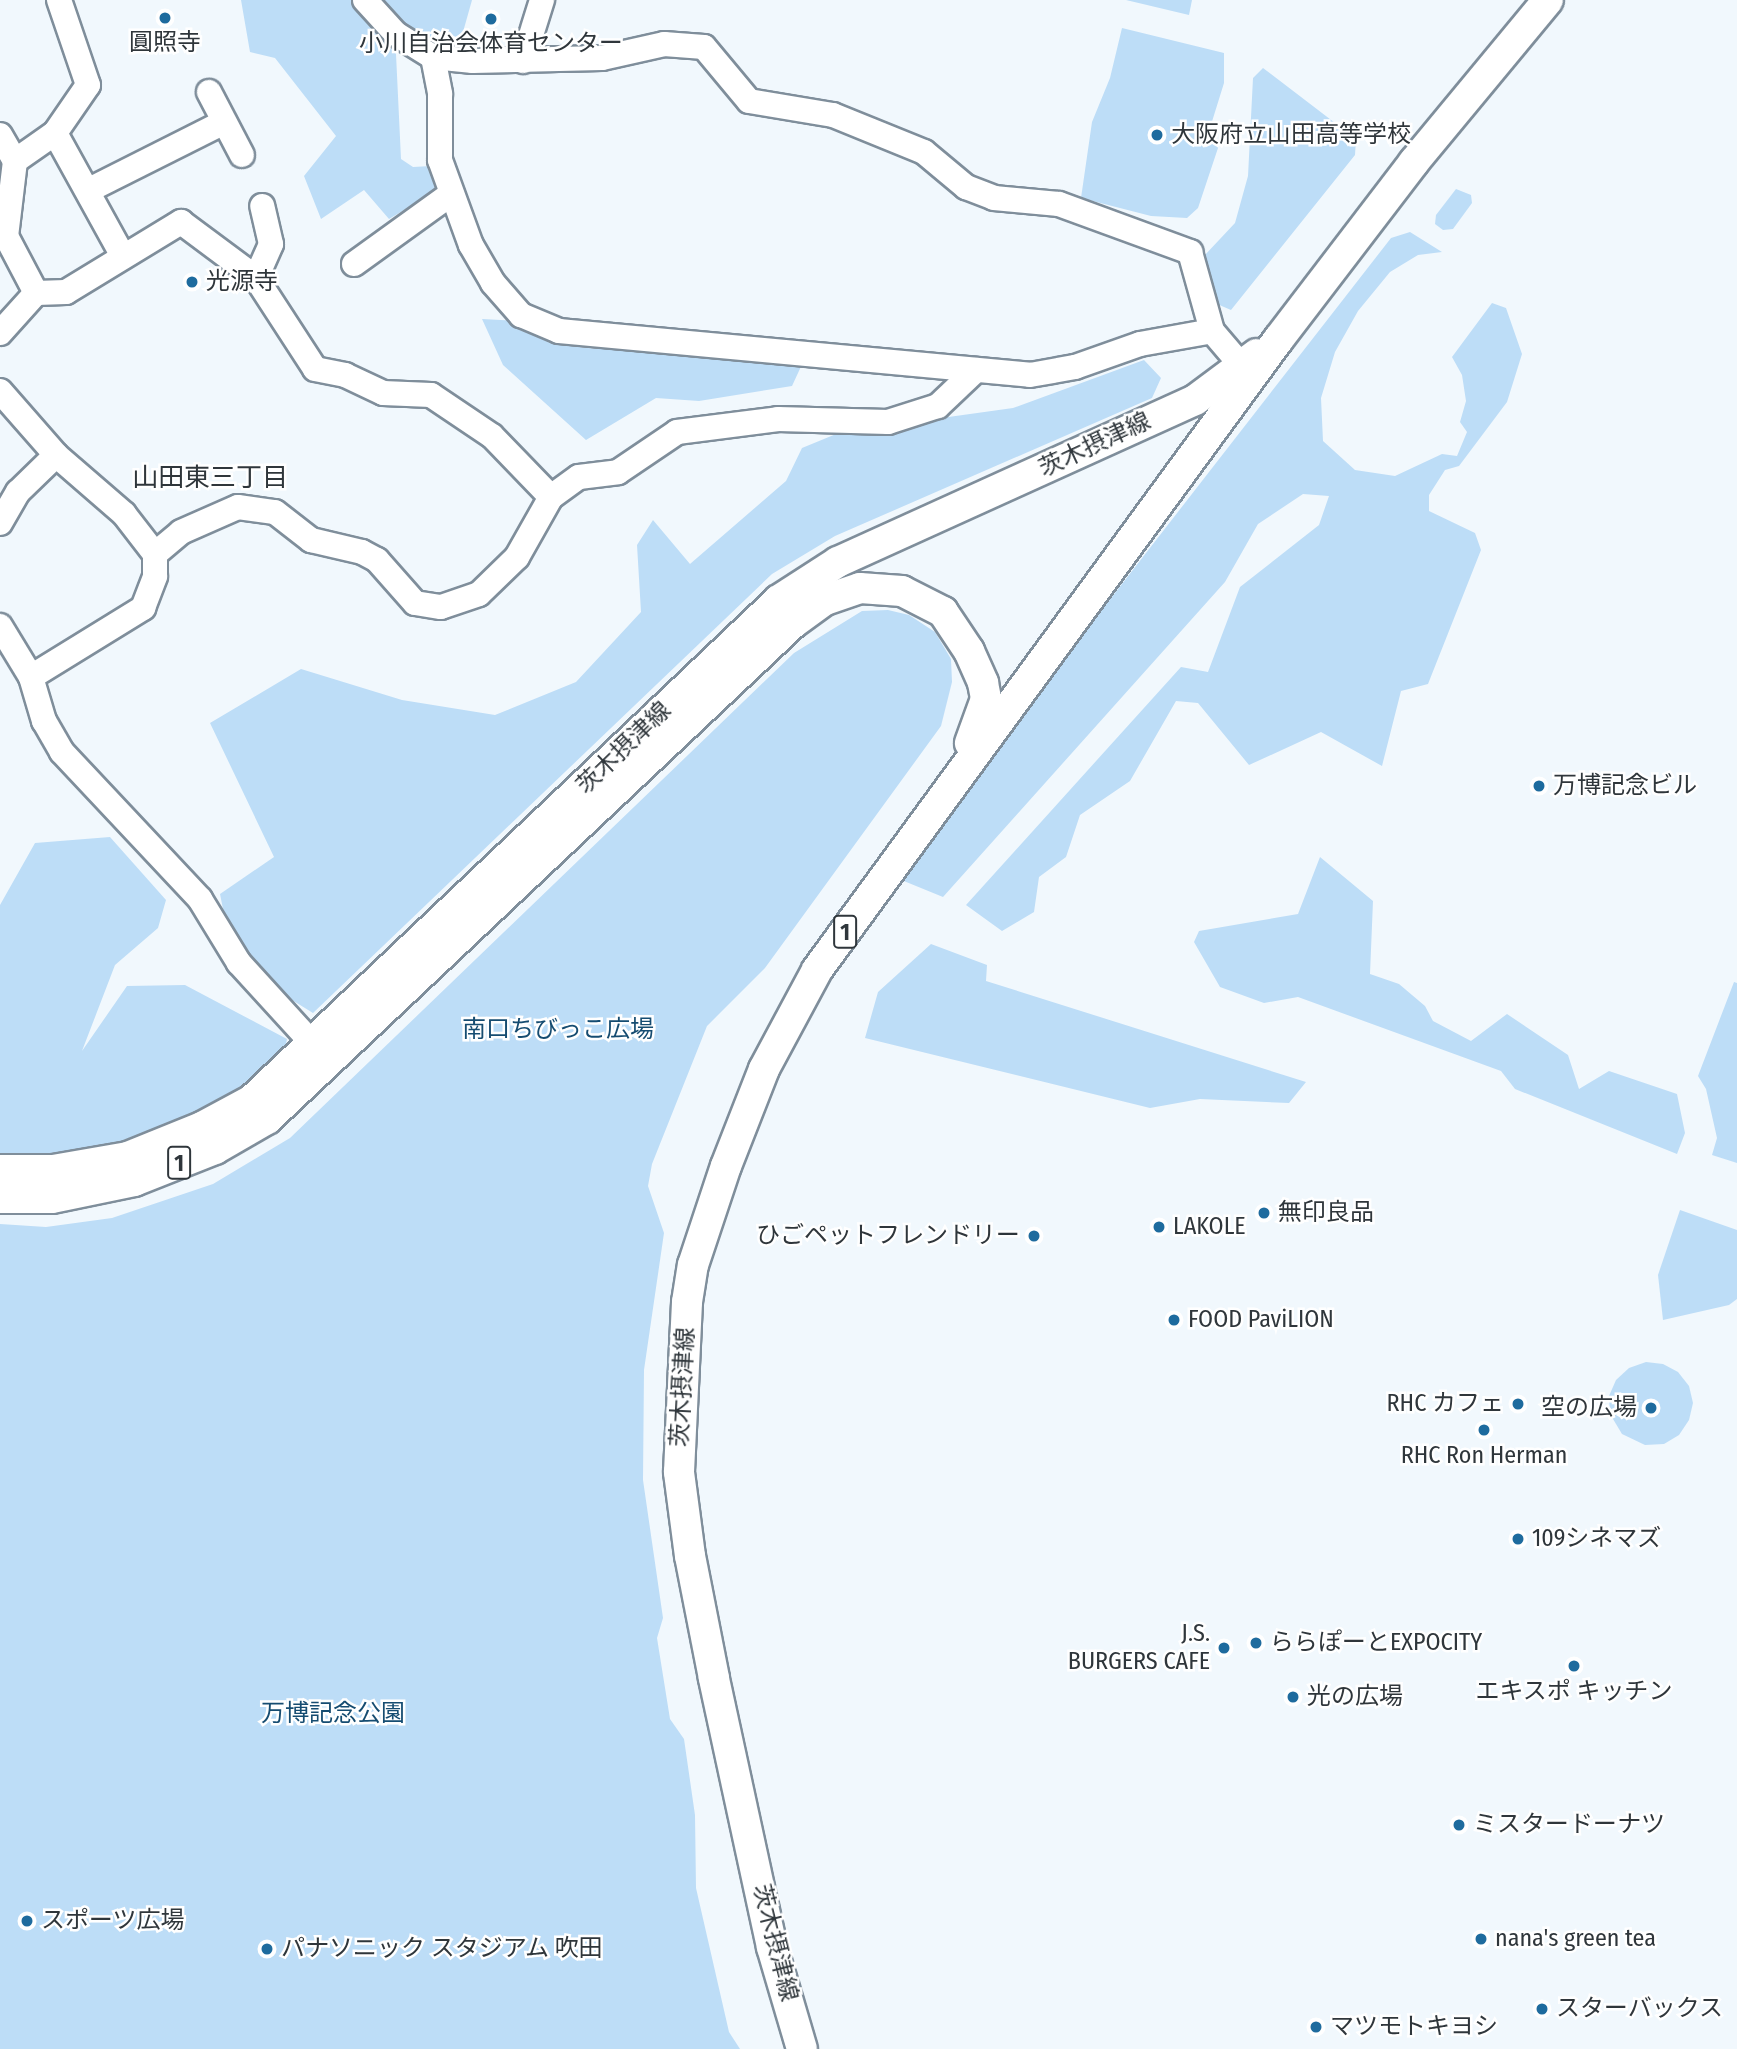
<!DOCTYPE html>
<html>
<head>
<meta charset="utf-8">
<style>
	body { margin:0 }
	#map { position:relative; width:1737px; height:2049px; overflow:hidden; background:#f1f8fd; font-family:"Fira Sans Condensed","Noto Sans JP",sans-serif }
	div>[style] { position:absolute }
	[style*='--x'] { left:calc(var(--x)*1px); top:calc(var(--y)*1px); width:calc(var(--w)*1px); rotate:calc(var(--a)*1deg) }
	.green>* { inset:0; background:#bdddf7 }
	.roads { filter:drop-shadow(2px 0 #7f8e9b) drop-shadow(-2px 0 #7f8e9b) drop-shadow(0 2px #7f8e9b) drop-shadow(0 -2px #7f8e9b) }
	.minor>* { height:24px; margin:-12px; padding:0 12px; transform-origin:12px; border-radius:12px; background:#fff }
	.major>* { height:30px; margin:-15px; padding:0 15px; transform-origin:15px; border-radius:15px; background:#fff }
	.dots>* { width:19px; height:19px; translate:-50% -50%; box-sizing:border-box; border:4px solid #fff; border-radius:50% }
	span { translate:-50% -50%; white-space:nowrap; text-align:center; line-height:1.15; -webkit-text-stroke:5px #fff; paint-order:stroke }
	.shield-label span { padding:2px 5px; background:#fff; border:2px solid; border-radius:5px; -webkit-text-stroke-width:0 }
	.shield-label { font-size:23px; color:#2f363b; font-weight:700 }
	.poi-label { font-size:24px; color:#2f363b }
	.left { translate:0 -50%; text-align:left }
	.right { translate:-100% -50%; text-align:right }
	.street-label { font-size:24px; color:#2f363b }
	.park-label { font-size:24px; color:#154c71 }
	.neighbourhood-label { font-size:26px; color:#2f363b }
</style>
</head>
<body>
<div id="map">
	<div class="green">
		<div style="clip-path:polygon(241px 0,354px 0,396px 54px,401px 159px,413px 167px,431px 166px,441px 188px,389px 219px,364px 190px,321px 219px,304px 176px,336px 136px,275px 58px,250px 52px)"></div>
		<div style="clip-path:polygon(378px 0,472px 0,463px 32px,441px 48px,403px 27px)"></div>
		<div style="clip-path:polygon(1126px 0,1192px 0,1189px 15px)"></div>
		<div style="clip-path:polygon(1122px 28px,1224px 53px,1224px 83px,1210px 128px,1218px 148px,1198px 208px,1187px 218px,1151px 216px,1081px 198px,1092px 122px,1110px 78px)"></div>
		<div style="clip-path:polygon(1263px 68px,1356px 139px,1355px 155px,1231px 310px,1217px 304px,1204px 256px,1235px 223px,1248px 176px,1253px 78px)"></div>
		<div style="clip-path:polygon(1456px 189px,1471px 195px,1472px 203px,1453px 229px,1443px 230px,1435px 224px,1436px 215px)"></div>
		<div style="clip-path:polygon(1410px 232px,1442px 252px,1418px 255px,1390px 272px,1358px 311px,1335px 352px,1321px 398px,1323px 441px,1355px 470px,1395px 476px,1442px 454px,1457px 456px,1467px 432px,1460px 422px,1466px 401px,1462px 375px,1452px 357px,1492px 303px,1506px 308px,1522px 354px,1507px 402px,1459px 466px,1445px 470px,1429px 495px,1429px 511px,1475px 533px,1481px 550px,1428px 684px,1401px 691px,1382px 766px,1321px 732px,1249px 765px,1198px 703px,1176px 701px,1130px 781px,1080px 815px,1066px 857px,1039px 877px,1034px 912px,1002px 931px,966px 905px,1181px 667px,1208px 672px,1240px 587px,1319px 525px,1329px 496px,1303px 494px,1258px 524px,1225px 582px,943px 897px,894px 877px,1391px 238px)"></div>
		<div style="clip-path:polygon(482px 319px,517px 321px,550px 343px,587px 348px,804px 360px,792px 386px,699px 401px,656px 398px,586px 440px,503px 365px)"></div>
		<div style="clip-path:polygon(1144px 360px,1161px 378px,1152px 398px,835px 536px,772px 574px,313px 1013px,234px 964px,220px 894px,274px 857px,210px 723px,301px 669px,402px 700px,495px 715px,576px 682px,641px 612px,637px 545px,653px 520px,690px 564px,786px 481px,802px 448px,841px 432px,1013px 408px)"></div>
		<div style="clip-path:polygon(888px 610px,909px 615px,935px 632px,951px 659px,952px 682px,941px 726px,765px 968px,707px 1026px,652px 1164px,648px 1186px,664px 1233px,644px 1370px,643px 1480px,663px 1618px,657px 1638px,670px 1719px,684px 1739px,695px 1815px,696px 1888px,729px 2032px,740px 2049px,0 2049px,0 1224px,46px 1227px,112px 1218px,213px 1184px,290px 1138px,794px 653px,862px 611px)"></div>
		<div style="clip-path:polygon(110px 837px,166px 900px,158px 928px,115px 965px,82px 1051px,127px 986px,185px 985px,287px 1039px,282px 1064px,243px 1095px,174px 1130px,54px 1160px,0 1159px,0 905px,35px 843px)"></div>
		<div style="clip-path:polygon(1320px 857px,1373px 901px,1370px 974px,1399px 984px,1425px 1006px,1433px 1021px,1471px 1041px,1507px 1014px,1568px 1055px,1579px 1089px,1609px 1071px,1677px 1094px,1685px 1133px,1677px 1154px,1515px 1089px,1501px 1071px,1298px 997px,1264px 1003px,1220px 987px,1194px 942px,1199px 931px,1298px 914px)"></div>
		<div style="clip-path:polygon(931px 944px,987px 965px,986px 981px,1306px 1082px,1289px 1103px,1200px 1099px,1150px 1108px,865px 1038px,878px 992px)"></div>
		<div style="clip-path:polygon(1734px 982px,1737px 983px,1737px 1163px,1712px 1155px,1717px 1138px,1706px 1089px,1698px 1076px)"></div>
		<div style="clip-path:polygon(1680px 1210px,1737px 1230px,1737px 1299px,1729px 1305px,1663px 1320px,1658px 1275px)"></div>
		<div style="clip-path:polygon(1646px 1362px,1663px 1364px,1678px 1372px,1689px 1386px,1693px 1403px,1689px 1420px,1679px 1435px,1664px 1444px,1645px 1445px,1622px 1434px,1610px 1414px,1609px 1396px,1616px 1380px,1629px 1368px)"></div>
	</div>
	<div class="roads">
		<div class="minor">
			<div style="--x:365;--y:0;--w:46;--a:47.6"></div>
			<div style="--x:396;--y:34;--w:44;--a:31.9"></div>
			<div style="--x:433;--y:57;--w:38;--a:79"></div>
			<div style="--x:440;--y:94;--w:66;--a:90"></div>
			<div style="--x:440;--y:160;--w:90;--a:70"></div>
			<div style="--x:471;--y:245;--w:44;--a:59.9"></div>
			<div style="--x:493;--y:283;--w:43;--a:48.8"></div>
			<div style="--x:521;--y:315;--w:41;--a:22.8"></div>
			<div style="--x:559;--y:331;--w:473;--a:5.3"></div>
			<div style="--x:1030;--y:375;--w:46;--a:-10.1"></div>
			<div style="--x:1075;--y:367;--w:69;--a:-19.5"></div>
			<div style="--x:1140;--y:344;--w:73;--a:-10.2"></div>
			<div style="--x:433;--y:57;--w:40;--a:5.7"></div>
			<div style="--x:473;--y:61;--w:129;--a:-1.3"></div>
			<div style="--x:602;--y:58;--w:64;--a:-12.7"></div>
			<div style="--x:664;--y:44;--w:40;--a:4.3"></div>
			<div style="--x:704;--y:47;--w:70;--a:50.2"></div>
			<div style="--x:749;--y:101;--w:85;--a:9.5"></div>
			<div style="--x:833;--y:115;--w:98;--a:22.1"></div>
			<div style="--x:924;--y:152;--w:55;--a:39.8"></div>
			<div style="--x:966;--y:187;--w:30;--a:21"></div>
			<div style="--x:994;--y:198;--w:65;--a:5.3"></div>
			<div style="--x:1059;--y:204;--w:140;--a:20.1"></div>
			<div style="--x:1190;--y:252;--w:82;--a:74.4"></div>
			<div style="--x:1212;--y:331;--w:45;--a:49.5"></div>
			<div style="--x:523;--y:61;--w:64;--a:-72.7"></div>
			<div style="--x:209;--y:92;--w:71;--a:62.4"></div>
			<div style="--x:55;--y:133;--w:141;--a:61.1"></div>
			<div style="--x:0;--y:135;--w:30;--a:60"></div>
			<div style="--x:15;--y:161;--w:76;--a:96.8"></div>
			<div style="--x:6;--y:236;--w:64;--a:62.2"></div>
			<div style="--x:36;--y:293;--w:54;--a:132"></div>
			<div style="--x:15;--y:161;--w:49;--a:-35"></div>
			<div style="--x:55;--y:133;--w:58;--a:-55.5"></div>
			<div style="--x:88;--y:85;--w:90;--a:-108.8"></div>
			<div style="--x:89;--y:190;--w:151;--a:-26.7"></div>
			<div style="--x:354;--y:264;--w:120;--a:-35.8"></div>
			<div style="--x:256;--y:278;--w:37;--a:-66"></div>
			<div style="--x:271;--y:244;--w:39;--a:-103"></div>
			<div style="--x:36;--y:293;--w:30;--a:-2"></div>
			<div style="--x:66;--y:292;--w:135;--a:-31.3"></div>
			<div style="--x:181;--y:222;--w:94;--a:36.7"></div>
			<div style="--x:256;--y:278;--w:108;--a:57"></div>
			<div style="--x:315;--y:369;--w:31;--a:11"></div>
			<div style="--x:345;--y:375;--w:42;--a:25.3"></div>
			<div style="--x:383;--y:393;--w:48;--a:2.4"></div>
			<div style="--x:431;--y:395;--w:73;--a:33.9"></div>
			<div style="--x:492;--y:436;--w:85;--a:46"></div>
			<div style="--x:0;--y:391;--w:85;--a:48.8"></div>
			<div style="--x:56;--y:455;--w:90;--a:40.9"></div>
			<div style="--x:124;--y:514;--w:51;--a:52.2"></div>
			<div style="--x:0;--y:523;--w:36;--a:-60"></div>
			<div style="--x:18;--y:492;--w:53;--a:-44.2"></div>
			<div style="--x:0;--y:626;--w:60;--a:58.7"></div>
			<div style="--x:323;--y:1055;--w:125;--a:-132.4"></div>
			<div style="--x:239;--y:963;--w:75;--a:-121.4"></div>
			<div style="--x:200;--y:899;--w:202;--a:-133.2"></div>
			<div style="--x:62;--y:752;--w:36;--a:-120"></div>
			<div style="--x:44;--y:721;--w:46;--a:-106.5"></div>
			<div style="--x:31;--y:677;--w:132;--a:-31.6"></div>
			<div style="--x:143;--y:608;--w:34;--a:-69"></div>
			<div style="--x:155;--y:576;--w:22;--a:-90"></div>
			<div style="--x:155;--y:554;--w:34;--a:-40"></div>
			<div style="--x:181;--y:532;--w:62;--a:-23.7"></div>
			<div style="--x:238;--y:507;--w:37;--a:8"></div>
			<div style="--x:275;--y:512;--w:46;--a:37.9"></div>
			<div style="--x:311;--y:540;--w:52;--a:13.2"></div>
			<div style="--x:362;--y:552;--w:17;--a:28"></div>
			<div style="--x:377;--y:560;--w:57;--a:48.5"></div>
			<div style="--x:415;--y:603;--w:26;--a:9"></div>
			<div style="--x:441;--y:607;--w:40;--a:-18.9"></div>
			<div style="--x:479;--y:594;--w:53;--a:-44.2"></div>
			<div style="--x:517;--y:557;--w:69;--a:-60.5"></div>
			<div style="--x:551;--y:497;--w:34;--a:-36"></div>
			<div style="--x:579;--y:477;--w:39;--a:-7"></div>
			<div style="--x:618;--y:472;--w:71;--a:-34.1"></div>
			<div style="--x:677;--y:432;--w:102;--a:-7.3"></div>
			<div style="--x:778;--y:419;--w:110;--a:1.6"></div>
			<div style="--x:888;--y:422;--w:52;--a:-17.7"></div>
			<div style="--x:938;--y:406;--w:52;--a:-43.5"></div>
		</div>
		<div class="major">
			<div style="--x:0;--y:1170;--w:53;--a:0"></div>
			<div style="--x:53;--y:1170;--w:76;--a:-9.8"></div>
			<div style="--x:128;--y:1157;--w:80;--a:-22.1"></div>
			<div style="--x:202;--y:1127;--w:57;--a:-28.4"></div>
			<div style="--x:252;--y:1100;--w:726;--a:-43.49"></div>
			<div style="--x:779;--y:600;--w:70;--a:-32.8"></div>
			<div style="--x:838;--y:562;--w:392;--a:-24.4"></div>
			<div style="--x:1195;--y:400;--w:77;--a:-36.6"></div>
			<div style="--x:0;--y:1198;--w:52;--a:0"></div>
			<div style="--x:52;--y:1198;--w:84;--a:-11.7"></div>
			<div style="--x:134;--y:1181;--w:87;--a:-21.6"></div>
			<div style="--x:215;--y:1149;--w:60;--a:-30"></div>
			<div style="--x:267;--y:1119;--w:723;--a:-43.32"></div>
			<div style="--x:793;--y:623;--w:39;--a:-36"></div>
			<div style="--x:825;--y:600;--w:37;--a:-19"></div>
			<div style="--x:860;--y:588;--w:42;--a:4.1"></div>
			<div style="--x:902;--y:591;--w:46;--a:27.1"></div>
			<div style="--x:943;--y:612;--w:47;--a:56.3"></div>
			<div style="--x:969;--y:651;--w:35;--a:66"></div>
			<div style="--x:983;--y:683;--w:16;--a:79"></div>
			<div style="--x:986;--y:699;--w:47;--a:110"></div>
			<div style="--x:802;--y:2049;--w:106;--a:-106.4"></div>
			<div style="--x:772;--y:1947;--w:275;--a:-102.2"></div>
			<div style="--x:714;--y:1678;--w:124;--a:-101.1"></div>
			<div style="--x:690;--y:1556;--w:85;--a:-97.5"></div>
			<div style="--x:679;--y:1472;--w:170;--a:-87.3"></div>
			<div style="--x:687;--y:1302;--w:37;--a:-81"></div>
			<div style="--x:693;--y:1265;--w:104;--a:-71.6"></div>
			<div style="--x:726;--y:1166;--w:104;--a:-68.6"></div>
			<div style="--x:764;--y:1069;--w:112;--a:-61.8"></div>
			<div style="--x:817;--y:970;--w:781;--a:-53.81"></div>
			<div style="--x:1278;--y:340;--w:224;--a:-52.6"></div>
			<div style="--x:1414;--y:162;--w:210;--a:-50.4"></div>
		</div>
	</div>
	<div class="dots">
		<div style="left:165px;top:18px;background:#1e6b9e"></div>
		<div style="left:491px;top:19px;background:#1e6b9e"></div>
		<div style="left:1157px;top:135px;background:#1e6b9e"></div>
		<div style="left:192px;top:282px;background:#1e6b9e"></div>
		<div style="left:1539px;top:786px;background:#1e6b9e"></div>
		<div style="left:1264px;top:1213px;background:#1e6b9e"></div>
		<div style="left:1159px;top:1227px;background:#1e6b9e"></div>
		<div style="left:1034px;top:1236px;background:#1e6b9e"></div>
		<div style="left:1174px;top:1320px;background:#1e6b9e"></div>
		<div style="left:1518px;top:1404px;background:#1e6b9e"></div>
		<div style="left:1651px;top:1408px;background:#1e6b9e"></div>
		<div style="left:1484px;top:1430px;background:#1e6b9e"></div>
		<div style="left:1518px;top:1539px;background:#1e6b9e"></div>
		<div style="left:1256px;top:1643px;background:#1e6b9e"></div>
		<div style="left:1224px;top:1648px;background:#1e6b9e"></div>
		<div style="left:1574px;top:1666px;background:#1e6b9e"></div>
		<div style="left:1293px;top:1697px;background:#1e6b9e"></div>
		<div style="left:1459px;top:1825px;background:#1e6b9e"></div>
		<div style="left:27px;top:1921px;background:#1e6b9e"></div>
		<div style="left:1481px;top:1939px;background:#1e6b9e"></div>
		<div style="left:267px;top:1949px;background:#1e6b9e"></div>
		<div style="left:1542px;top:2009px;background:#1e6b9e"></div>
		<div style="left:1316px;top:2027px;background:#1e6b9e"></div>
	</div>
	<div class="shield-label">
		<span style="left:845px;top:932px">1</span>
		<span style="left:179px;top:1163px">1</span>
	</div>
	<div class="poi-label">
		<span style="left:165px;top:43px">圓照寺</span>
		<span style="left:491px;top:44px">小川自治会体育センター</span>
		<span class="left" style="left:1171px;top:135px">大阪府立山田高等学校</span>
		<span class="left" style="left:206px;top:282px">光源寺</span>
		<span class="left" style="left:1553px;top:786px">万博記念ビル</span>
		<span class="left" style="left:1278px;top:1213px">無印良品</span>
		<span class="left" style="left:1173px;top:1227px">LAKOLE</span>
		<span class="right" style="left:1020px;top:1236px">ひごペットフレンドリー</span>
		<span class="left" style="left:1188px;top:1320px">FOOD PaviLION</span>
		<span class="right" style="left:1504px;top:1404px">RHC カフェ</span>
		<span class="right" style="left:1637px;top:1408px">空の広場</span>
		<span style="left:1484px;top:1456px">RHC Ron Herman</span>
		<span class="left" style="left:1532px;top:1539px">109シネマズ</span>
		<span class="right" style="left:1210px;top:1648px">J.S.<br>BURGERS CAFE</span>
		<span class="left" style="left:1270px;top:1643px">ららぽーとEXPOCITY</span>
		<span style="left:1574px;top:1692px">エキスポ キッチン</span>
		<span class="left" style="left:1307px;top:1697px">光の広場</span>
		<span class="left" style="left:1473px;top:1825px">ミスタードーナツ</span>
		<span class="left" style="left:41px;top:1921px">スポーツ広場</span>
		<span class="left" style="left:1495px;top:1939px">nana's green tea</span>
		<span class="left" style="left:281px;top:1949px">パナソニック スタジアム 吹田</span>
		<span class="left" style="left:1556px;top:2009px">スターバックス</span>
		<span class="left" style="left:1330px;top:2027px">マツモトキヨシ</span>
	</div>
	<div class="street-label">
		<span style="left:1095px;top:445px;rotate:-25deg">茨木摂津線</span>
		<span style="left:624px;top:748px;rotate:-44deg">茨木摂津線</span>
		<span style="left:683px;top:1387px;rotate:-87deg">茨木摂津線</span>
		<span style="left:775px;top:1943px;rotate:76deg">茨木摂津線</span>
	</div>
	<div class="park-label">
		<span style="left:558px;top:1030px">南口ちびっこ広場</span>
		<span style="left:333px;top:1714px">万博記念公園</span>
	</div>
	<div class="neighbourhood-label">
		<span style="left:210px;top:478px">山田東三丁目</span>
	</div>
</div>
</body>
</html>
